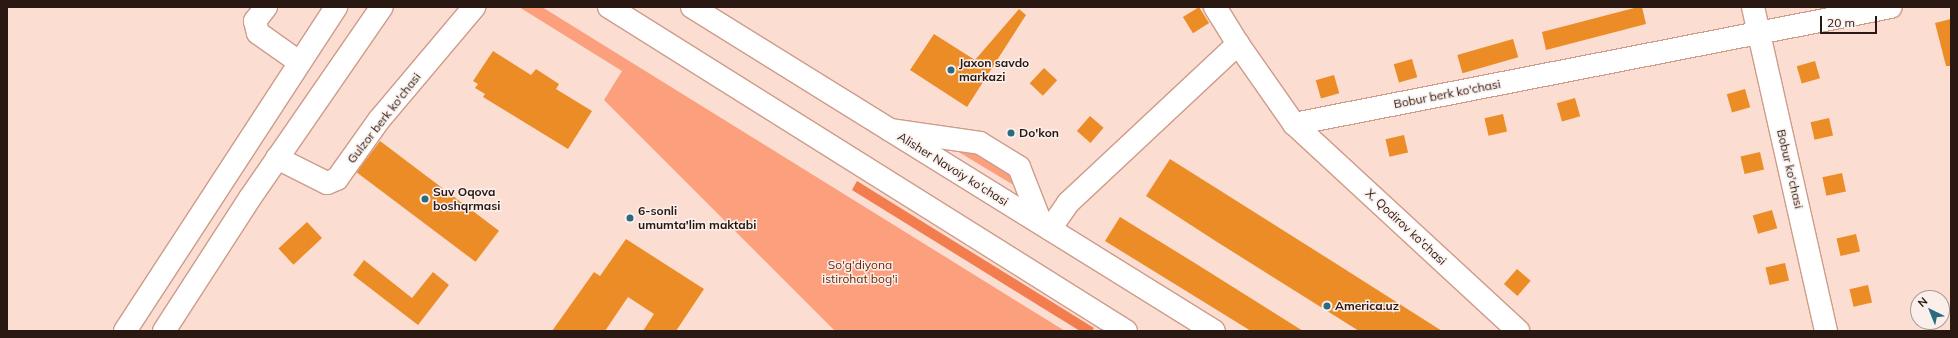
<!DOCTYPE html>
<html>
<head>
<meta charset="utf-8">
<style>
	body { margin:0 }
	#map { position:relative; width:1958px; height:338px; overflow:hidden; background:#fcddd1; font-family:Mulish,sans-serif }
	div>[style] { position:absolute }
	[style*='--x'] { left:calc(var(--x)*1px); top:calc(var(--y)*1px); width:calc(var(--w)*1px); rotate:calc(var(--a)*1deg) }
	.green>* { inset:0; background:#fc9f7d }
	.forest>* { inset:0; background:#f27d4f }
	.building>* { inset:0; background:#ec8c26; transform-origin:0 0 }
	.roads { filter:drop-shadow(1px 0 #cd9c8a) drop-shadow(-1px 0 #cd9c8a) drop-shadow(0 1px #cd9c8a) drop-shadow(0 -1px #cd9c8a) }
	.minor>* { height:22px; margin:-11px; padding:0 11px; transform-origin:11px; border-radius:11px; background:#fff }
	.major>* { height:22px; margin:-11px; padding:0 11px; transform-origin:11px; border-radius:11px; background:#fff }
	.dots>* { width:11px; height:11px; translate:-50% -50%; box-sizing:border-box; border:2px solid #faefeb; border-radius:50% }
	span { translate:-50% -50%; white-space:nowrap; text-align:center; line-height:1.15; -webkit-text-stroke:3px #faefeb; paint-order:stroke }
	.poi-label { font-size:12px; color:#2a1812; font-weight:700 }
	.left { translate:0 -50%; text-align:left }
	.street-label { font-size:12px; color:#2a1812 }
	.park-label { font-size:12px; color:#6f2603 }
	.frame { position:absolute; inset:0; border:8px solid #2a1812; pointer-events:none }
	.north { position:absolute; left:1910px; top:290px; width:40px; height:40px; box-sizing:border-box; background:#faefeb; border:1px solid #a79994; border-radius:50%; rotate:317deg; font-size:11px; font-weight:700; line-height:16px; text-align:center; color:#2a1812 }
	.north::after { content:''; display:block; margin:auto; width:14px; height:18px; background:#2b6b7f; clip-path:polygon(50% 0,100% 100%,50% 72%,0 100%) }
	.scale { position:absolute; left:1820px; top:16px; width:57px; height:18px; box-sizing:border-box; border:2px solid #2a1812; border-top:0; padding-left:5px; font-size:12px; line-height:14px; white-space:nowrap; color:#2a1812; -webkit-text-stroke:3px #faefeb; paint-order:stroke }
</style>
</head>
<body>
<div id="map">
	<div class="green">
		<div style="clip-path:polygon(519px 7px,542px 7px,1065px 331px,835px 331px,604px 100px,622px 71px)"></div>
		<div style="clip-path:polygon(957px 151px,976px 151px,1010px 172px,1020px 189px)"></div>
	</div>
	<div class="forest">
		<div style="clip-path:polygon(857px 181px,1094px 328px,1092px 331px,1080px 331px,852px 190px)"></div>
	</div>
	<div class="building">
		<div style="left:1199px;top:7px;width:19px;height:19px;rotate:58deg"></div>
		<div style="clip-path:polygon(1638px 7px,1642px 7px,1646px 24px,1546px 50px,1542px 32px)"></div>
		<div style="clip-path:polygon(1019px 9px,1026px 15px,967px 107px,910px 70px,934px 34px,975px 60px)"></div>
		<div style="clip-path:polygon(1951px 19px,1951px 66px,1946px 66px,1935px 23px)"></div>
		<div style="left:1513px;top:39px;width:19px;height:58px;rotate:74deg"></div>
		<div style="clip-path:polygon(493px 51px,531px 75px,536px 69px,559px 84px,556px 89px,592px 111px,568px 149px,483px 97px,485px 94px,475px 88px,478px 84px,473px 81px)"></div>
		<div style="left:1412px;top:59px;width:19px;height:19px;rotate:74deg"></div>
		<div style="left:1815px;top:61px;width:18px;height:19px;rotate:74deg"></div>
		<div style="left:1044px;top:68px;width:18px;height:21px;rotate:43deg"></div>
		<div style="left:1334px;top:75px;width:19px;height:19px;rotate:74deg"></div>
		<div style="left:1745px;top:89px;width:19px;height:19px;rotate:74deg"></div>
		<div style="left:1575px;top:98px;width:19px;height:19px;rotate:74deg"></div>
		<div style="left:1503px;top:114px;width:18px;height:19px;rotate:77deg"></div>
		<div style="left:1090px;top:116px;width:18px;height:20px;rotate:41deg"></div>
		<div style="left:1829px;top:118px;width:18px;height:19px;rotate:77deg"></div>
		<div style="left:1404px;top:135px;width:18px;height:19px;rotate:77deg"></div>
		<div style="left:380px;top:141px;width:149px;height:39px;rotate:37deg"></div>
		<div style="left:1760px;top:152px;width:18px;height:20px;rotate:77deg"></div>
		<div style="clip-path:polygon(1170px 159px,1335px 263px,1442px 331px,1359px 331px,1214px 240px,1146px 196px)"></div>
		<div style="left:1842px;top:173px;width:19px;height:20px;rotate:78deg"></div>
		<div style="left:1772px;top:210px;width:19px;height:20px;rotate:74deg"></div>
		<div style="clip-path:polygon(1120px 217px,1198px 265px,1303px 331px,1251px 331px,1105px 241px)"></div>
		<div style="left:307px;top:222px;width:22px;height:39px;rotate:47deg"></div>
		<div style="left:1856px;top:234px;width:18px;height:20px;rotate:77deg"></div>
		<div style="clip-path:polygon(626px 239px,704px 289px,676px 331px,643px 331px,654px 314px,628px 297px,605px 331px,552px 331px,594px 272px,600px 276px)"></div>
		<div style="clip-path:polygon(364px 260px,412px 298px,433px 272px,449px 285px,418px 325px,353px 275px)"></div>
		<div style="left:1785px;top:263px;width:18px;height:20px;rotate:77deg"></div>
		<div style="left:1517px;top:269px;width:18px;height:20px;rotate:41deg"></div>
		<div style="left:1868px;top:285px;width:18px;height:19px;rotate:77deg"></div>
	</div>
	<div class="roads">
		<div class="minor">
			<div style="--x:266;--y:7;--w:18;--a:128"></div>
			<div style="--x:255;--y:21;--w:12;--a:76"></div>
			<div style="--x:258;--y:33;--w:50;--a:35.3"></div>
			<div style="--x:1215;--y:7;--w:44;--a:58.1"></div>
			<div style="--x:1753;--y:7;--w:332;--a:77.3"></div>
			<div style="--x:1294;--y:124;--w:305;--a:42.7"></div>
			<div style="--x:890;--y:130;--w:91;--a:8.2"></div>
			<div style="--x:980;--y:143;--w:46;--a:31.6"></div>
			<div style="--x:1019;--y:167;--w:60;--a:68.6"></div>
			<div style="--x:277;--y:158;--w:56;--a:26.6"></div>
			<div style="--x:327;--y:183;--w:11;--a:-22"></div>
			<div style="--x:337;--y:179;--w:72;--a:-54.6"></div>
			<div style="--x:379;--y:120;--w:148;--a:-49.9"></div>
			<div style="--x:1050;--y:229;--w:32;--a:-55"></div>
			<div style="--x:1068;--y:203;--w:233;--a:-43.1"></div>
			<div style="--x:1238;--y:44;--w:98;--a:55"></div>
			<div style="--x:1294;--y:124;--w:608;--a:-11.09"></div>
		</div>
		<div class="major">
			<div style="--x:609;--y:7;--w:610;--a:32.08"></div>
			<div style="--x:692;--y:7;--w:614;--a:31.83"></div>
			<div style="--x:125;--y:331;--w:387;--a:-56.9"></div>
			<div style="--x:164;--y:331;--w:158;--a:-57.1"></div>
			<div style="--x:250;--y:198;--w:232;--a:-55.4"></div>
		</div>
	</div>
	<div class="dots">
		<div style="left:951px;top:70px;background:#2b6b7f"></div>
		<div style="left:1011px;top:133px;background:#2b6b7f"></div>
		<div style="left:425px;top:199px;background:#2b6b7f"></div>
		<div style="left:630px;top:218px;background:#2b6b7f"></div>
		<div style="left:1327px;top:306px;background:#2b6b7f"></div>
	</div>
	<div class="poi-label">
		<span class="left" style="left:959px;top:70px">Jaxon savdo<br>markazi</span>
		<span class="left" style="left:1019px;top:133px">Do'kon</span>
		<span class="left" style="left:433px;top:199px">Suv Oqova<br>boshqrmasi</span>
		<span class="left" style="left:638px;top:218px">6-sonli<br>umumta'lim maktabi</span>
		<span class="left" style="left:1335px;top:306px">America.uz</span>
	</div>
	<div class="street-label">
		<span style="left:1447px;top:94px;rotate:-11deg">Bobur berk ko'chasi</span>
		<span style="left:384px;top:118px;rotate:-52deg">Gulzor berk ko'chasi</span>
		<span style="left:953px;top:169px;rotate:32deg">Alisher Navoiy ko'chasi</span>
		<span style="left:1790px;top:169px;rotate:77deg">Bobur ko'chasi</span>
		<span style="left:1406px;top:227px;rotate:43deg">X. Qodirov ko'chasi</span>
	</div>
	<div class="park-label">
		<span style="left:860px;top:272px">So'g'diyona<br>istirohat bog'i</span>
	</div>
	<div class="frame"></div>
	<div class="north">N</div>
	<div class="scale">20 m</div>
</div>
</body>
</html>
